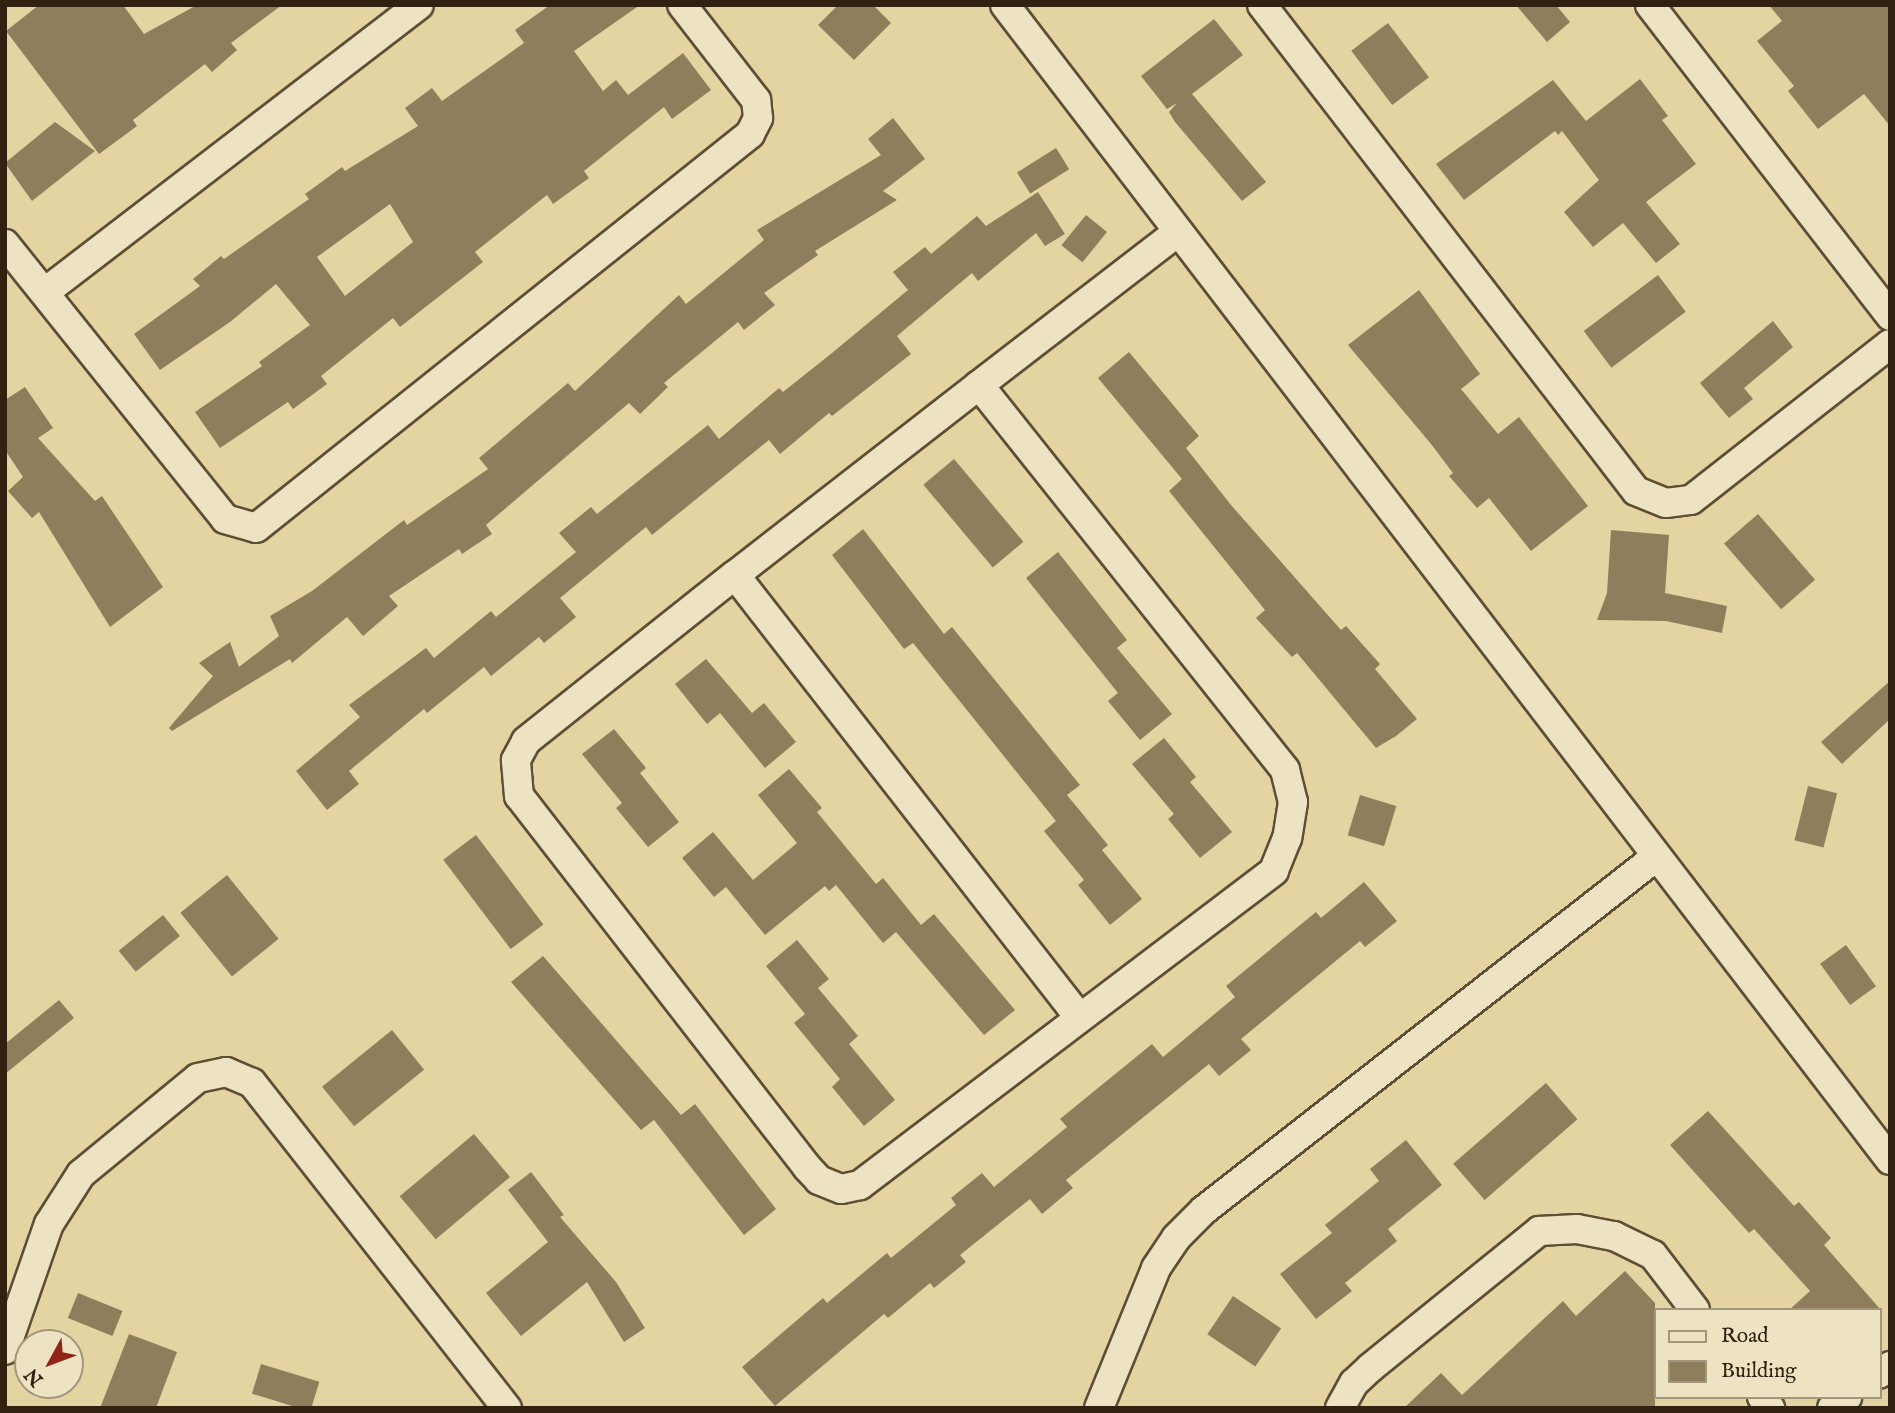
<!DOCTYPE html>
<html>
<head>
<meta charset="utf-8">
<style>
	body { margin:0 }
	#map { position:relative; width:1895px; height:1413px; overflow:hidden; background:#e4d4a2; font-family:"IM FELL English",serif }
	div>[style] { position:absolute }
	[style*='--x'] { left:calc(var(--x)*1px); top:calc(var(--y)*1px); width:calc(var(--w)*1px); rotate:calc(var(--a)*1deg) }
	.building>* { inset:0; background:#8f7e5c; transform-origin:0 0 }
	.roads { filter:drop-shadow(2px 0 #5e4e35) drop-shadow(-2px 0 #5e4e35) drop-shadow(0 2px #5e4e35) drop-shadow(0 -2px #5e4e35) }
	.street>* { height:28px; margin:-14px; padding:0 14px; transform-origin:14px; border-radius:14px; background:#ede3c3 }
	span { translate:-50% -50%; white-space:nowrap; text-align:center; line-height:1.15; -webkit-text-stroke:6px #ede3c3; paint-order:stroke }
	.frame { position:absolute; inset:0; border:7px solid #322111; pointer-events:none }
	.legend { position:absolute; left:1654px; top:1308px; width:228px; height:91px; box-sizing:border-box; background:#ede3c3; border:2px solid #a2957c; margin:0; padding:9px 12px; list-style:none; font-size:21px; color:#322111 }
	.legend li { display:flex; align-items:center; gap:14px; height:35px }
	.legend b { width:35px; border:2px solid #a2957c }
	.north { position:absolute; left:14px; top:1329px; width:70px; height:70px; box-sizing:border-box; background:#ede3c3; border:2px solid #a2957c; border-radius:50%; rotate:229deg; font-size:19px; font-weight:700; line-height:28px; text-align:center; color:#322111 }
	.north::after { content:''; display:block; margin:auto; width:24px; height:32px; background:#8f2418; clip-path:polygon(50% 0,100% 100%,50% 72%,0 100%) }
</style>
</head>
<body>
<div id="map">
	<div class="building">
		<div style="clip-path:polygon(39px 5px,123px 5px,144px 34px,197px 5px,282px 5px,231px 43px,237px 50px,212px 72px,205px 64px,133px 120px,137px 126px,99px 154px,6px 31px)"></div>
		<div style="clip-path:polygon(evenodd,550px 5px,640px 5px,574px 51px,603px 91px,616px 80px,628px 95px,683px 53px,711px 90px,672px 119px,664px 107px,584px 171px,589px 178px,553px 204px,547px 195px,475px 252px,483px 262px,400px 327px,393px 318px,321px 376px,327px 384px,293px 409px,288px 402px,220px 448px,195px 412px,262px 366px,259px 362px,310px 325px,276px 284px,230px 322px,160px 370px,134px 334px,200px 286px,193px 279px,221px 256px,224px 259px,309px 199px,305px 194px,342px 167px,345px 171px,418px 126px,405px 108px,432px 88px,442px 101px,524px 43px,515px 30px,550px 5px,390px 204px,413px 242px,345px 296px,317px 257px,390px 204px)"></div>
		<div style="clip-path:polygon(838px 5px,873px 5px,891px 23px,854px 60px,818px 25px)"></div>
		<div style="clip-path:polygon(1516px 5px,1556px 5px,1570px 22px,1547px 42px)"></div>
		<div style="clip-path:polygon(1769px 5px,1890px 5px,1890px 126px,1864px 94px,1818px 129px,1788px 91px,1794px 86px,1757px 41px,1782px 21px)"></div>
		<div style="clip-path:polygon(1214px 19px,1243px 55px,1192px 94px,1266px 182px,1242px 201px,1175px 122px,1169px 112px,1177px 103px,1167px 109px,1141px 76px)"></div>
		<div style="left:1388px;top:23px;width:68px;height:46px;rotate:53deg"></div>
		<div style="clip-path:polygon(1640px 79px,1668px 116px,1662px 120px,1696px 164px,1646px 202px,1680px 244px,1656px 263px,1623px 223px,1593px 247px,1564px 212px,1599px 180px,1562px 131px,1558px 135px,1555px 131px,1464px 200px,1436px 164px,1553px 80px,1586px 121px)"></div>
		<div style="clip-path:polygon(893px 118px,925px 159px,883px 191px,897px 200px,815px 251px,818px 255px,764px 293px,775px 305px,744px 330px,738px 322px,664px 383px,668px 387px,640px 414px,629px 403px,486px 525px,492px 534px,462px 554px,459px 549px,389px 596px,398px 606px,363px 636px,347px 617px,292px 663px,290px 659px,172px 731px,169px 728px,213px 676px,199px 663px,230px 642px,239px 667px,279px 636px,270px 616px,312px 591px,404px 520px,407px 525px,488px 469px,479px 458px,568px 383px,575px 391px,679px 295px,686px 304px,764px 240px,757px 230px,881px 155px,868px 139px)"></div>
		<div style="clip-path:polygon(55px 122px,95px 151px,32px 201px,5px 163px)"></div>
		<div style="left:1056px;top:148px;width:25px;height:46px;rotate:58deg"></div>
		<div style="clip-path:polygon(1038px 192px,1065px 234px,1045px 246px,1036px 233px,978px 281px,972px 273px,897px 336px,911px 354px,832px 416px,829px 413px,780px 454px,769px 440px,652px 535px,646px 527px,560px 598px,576px 617px,544px 643px,539px 637px,491px 676px,484px 667px,427px 713px,424px 709px,349px 771px,359px 784px,327px 810px,296px 771px,360px 717px,349px 705px,426px 648px,434px 658px,491px 611px,496px 617px,576px 552px,559px 533px,591px 507px,597px 514px,708px 425px,719px 439px,779px 388px,783px 392px,832px 353px,908px 290px,893px 272px,925px 247px,931px 254px,977px 216px,986px 226px)"></div>
		<div style="left:1086px;top:215px;width:27px;height:39px;rotate:39deg"></div>
		<div style="left:1658px;top:275px;width:46px;height:93px;rotate:53deg"></div>
		<div style="clip-path:polygon(1419px 290px,1480px 374px,1461px 389px,1498px 434px,1519px 417px,1588px 506px,1531px 551px,1489px 498px,1477px 508px,1449px 476px,1453px 473px,1431px 444px,1348px 345px)"></div>
		<div style="clip-path:polygon(1773px 321px,1793px 347px,1744px 388px,1753px 399px,1729px 418px,1700px 383px)"></div>
		<div style="clip-path:polygon(1129px 352px,1199px 436px,1186px 448px,1231px 505px,1341px 630px,1346px 626px,1380px 664px,1375px 669px,1417px 719px,1396px 736px,1376px 748px,1297px 653px,1292px 657px,1256px 618px,1265px 610px,1169px 491px,1182px 479px,1098px 378px)"></div>
		<div style="clip-path:polygon(25px 387px,53px 428px,38px 438px,95px 501px,102px 496px,163px 587px,110px 627px,39px 512px,32px 518px,8px 491px,23px 477px,5px 450px,5px 400px)"></div>
		<div style="left:954px;top:459px;width:108px;height:40px;rotate:50deg"></div>
		<div style="left:1758px;top:514px;width:87px;height:45px;rotate:49deg"></div>
		<div style="clip-path:polygon(863px 529px,944px 634px,952px 627px,1080px 785px,1067px 795px,1108px 845px,1102px 850px,1142px 899px,1110px 925px,1078px 885px,1084px 880px,1044px 831px,1056px 821px,913px 643px,904px 649px,832px 555px)"></div>
		<div style="clip-path:polygon(1611px 530px,1669px 535px,1665px 593px,1727px 606px,1722px 633px,1666px 621px,1597px 620px,1607px 593px)"></div>
		<div style="clip-path:polygon(1058px 552px,1127px 640px,1117px 648px,1172px 714px,1140px 740px,1108px 701px,1118px 693px,1026px 578px)"></div>
		<div style="clip-path:polygon(706px 659px,752px 713px,764px 703px,796px 742px,765px 768px,720px 713px,707px 724px,675px 684px)"></div>
		<div style="clip-path:polygon(1890px 681px,1890px 719px,1842px 764px,1821px 742px)"></div>
		<div style="clip-path:polygon(614px 729px,646px 768px,640px 773px,679px 822px,648px 847px,616px 808px,622px 803px,582px 754px)"></div>
		<div style="clip-path:polygon(1164px 738px,1196px 777px,1190px 782px,1232px 832px,1200px 858px,1168px 819px,1174px 814px,1132px 764px)"></div>
		<div style="clip-path:polygon(789px 769px,822px 808px,817px 812px,876px 884px,883px 878px,921px 925px,934px 914px,1015px 1010px,984px 1035px,896px 932px,883px 943px,836px 885px,829px 891px,825px 886px,765px 935px,726px 887px,714px 897px,682px 858px,713px 832px,753px 880px,797px 843px,758px 795px)"></div>
		<div style="left:1808px;top:786px;width:30px;height:56px;rotate:14deg"></div>
		<div style="left:1360px;top:795px;width:38px;height:42px;rotate:17deg"></div>
		<div style="left:476px;top:835px;width:112px;height:41px;rotate:53deg"></div>
		<div style="left:227px;top:875px;width:82px;height:60px;rotate:51deg"></div>
		<div style="clip-path:polygon(1364px 882px,1397px 921px,1365px 947px,1360px 941px,1241px 1039px,1251px 1050px,1219px 1076px,1209px 1064px,1066px 1180px,1073px 1188px,1042px 1214px,1030px 1199px,960px 1255px,966px 1262px,934px 1288px,930px 1283px,888px 1318px,884px 1314px,775px 1406px,742px 1367px,823px 1298px,827px 1303px,887px 1253px,891px 1258px,956px 1205px,951px 1198px,982px 1173px,994px 1187px,1067px 1127px,1060px 1119px,1152px 1044px,1163px 1057px,1235px 997px,1226px 986px,1316px 912px,1321px 918px)"></div>
		<div style="left:163px;top:915px;width:27px;height:57px;rotate:51deg"></div>
		<div style="clip-path:polygon(797px 940px,829px 979px,818px 988px,858px 1036px,849px 1044px,895px 1100px,864px 1126px,832px 1087px,840px 1079px,794px 1023px,805px 1014px,766px 966px)"></div>
		<div style="left:1846px;top:945px;width:51px;height:32px;rotate:54deg"></div>
		<div style="clip-path:polygon(543px 956px,681px 1115px,695px 1104px,776px 1209px,744px 1235px,654px 1120px,641px 1130px,511px 982px)"></div>
		<div style="clip-path:polygon(59px 1000px,74px 1018px,5px 1074px,5px 1044px)"></div>
		<div style="left:392px;top:1030px;width:51px;height:90px;rotate:51deg"></div>
		<div style="left:1546px;top:1083px;width:48px;height:123px;rotate:49deg"></div>
		<div style="clip-path:polygon(1708px 1111px,1794px 1206px,1799px 1202px,1831px 1238px,1824px 1245px,1881px 1310px,1789px 1310px,1810px 1291px,1754px 1229px,1749px 1233px,1670px 1145px)"></div>
		<div style="left:474px;top:1134px;width:56px;height:97px;rotate:50deg"></div>
		<div style="clip-path:polygon(1406px 1140px,1442px 1185px,1388px 1229px,1397px 1241px,1345px 1283px,1352px 1291px,1316px 1319px,1280px 1274px,1332px 1233px,1325px 1225px,1379px 1181px,1370px 1169px)"></div>
		<div style="clip-path:polygon(531px 1172px,564px 1215px,560px 1217px,616px 1282px,645px 1328px,624px 1342px,587px 1282px,521px 1336px,486px 1293px,548px 1242px,508px 1190px)"></div>
		<div style="clip-path:polygon(1625px 1271px,1655px 1303px,1655px 1408px,1404px 1408px,1441px 1373px,1462px 1395px,1563px 1301px,1576px 1316px)"></div>
		<div style="left:78px;top:1293px;width:48px;height:27px;rotate:22deg"></div>
		<div style="left:1233px;top:1296px;width:58px;height:46px;rotate:34deg"></div>
		<div style="clip-path:polygon(129px 1334px,177px 1352px,156px 1408px,100px 1408px)"></div>
		<div style="left:261px;top:1364px;width:61px;height:31px;rotate:17deg"></div>
	</div>
	<div class="roads">
		<div class="street">
			<div style="--x:1005;--y:5;--w:1455;--a:52.54"></div>
			<div style="--x:1262;--y:5;--w:613;--a:52.42"></div>
			<div style="--x:1636;--y:491;--w:32;--a:22"></div>
			<div style="--x:1666;--y:503;--w:25;--a:-7"></div>
			<div style="--x:1691;--y:500;--w:253;--a:-38.1"></div>
			<div style="--x:1650;--y:5;--w:393;--a:52.3"></div>
			<div style="--x:5;--y:244;--w:352;--a:51.3"></div>
			<div style="--x:225;--y:519;--w:32;--a:16"></div>
			<div style="--x:256;--y:528;--w:632;--a:-38.57"></div>
			<div style="--x:750;--y:134;--w:18;--a:-63"></div>
			<div style="--x:758;--y:118;--w:18;--a:-96"></div>
			<div style="--x:756;--y:100;--w:120;--a:-127.9"></div>
			<div style="--x:45;--y:292;--w:471;--a:-37.5"></div>
			<div style="--x:979;--y:385;--w:492;--a:51.5"></div>
			<div style="--x:1285;--y:770;--w:33;--a:76"></div>
			<div style="--x:1293;--y:802;--w:36;--a:99"></div>
			<div style="--x:1287;--y:838;--w:35;--a:112"></div>
			<div style="--x:1274;--y:871;--w:520;--a:142.82"></div>
			<div style="--x:860;--y:1185;--w:19;--a:168"></div>
			<div style="--x:841;--y:1189;--w:24;--a:-158"></div>
			<div style="--x:819;--y:1180;--w:18;--a:-133"></div>
			<div style="--x:807;--y:1167;--w:470;--a:-127.8"></div>
			<div style="--x:519;--y:796;--w:36;--a:-95"></div>
			<div style="--x:516;--y:760;--w:21;--a:-62"></div>
			<div style="--x:526;--y:741;--w:267;--a:-38.5"></div>
			<div style="--x:735;--y:575;--w:309;--a:-37.9"></div>
			<div style="--x:979;--y:385;--w:251;--a:-37.6"></div>
			<div style="--x:735;--y:575;--w:560;--a:52.11"></div>
			<div style="--x:5;--y:1350;--w:133;--a:-70.8"></div>
			<div style="--x:49;--y:1224;--w:59;--a:-57.4"></div>
			<div style="--x:81;--y:1174;--w:151;--a:-39.4"></div>
			<div style="--x:198;--y:1078;--w:29;--a:-12"></div>
			<div style="--x:226;--y:1072;--w:28;--a:23"></div>
			<div style="--x:252;--y:1083;--w:413;--a:51.9"></div>
			<div style="--x:1879;--y:1374;--w:14;--a:-36"></div>
			<div style="--x:1762;--y:1397;--w:14;--a:54"></div>
			<div style="--x:1099;--y:1408;--w:151;--a:-67.8"></div>
			<div style="--x:1156;--y:1268;--w:36;--a:-56"></div>
			<div style="--x:1176;--y:1238;--w:40;--a:-45"></div>
			<div style="--x:1204;--y:1210;--w:574;--a:-37.99"></div>
			<div style="--x:1340;--y:1408;--w:29;--a:-61"></div>
			<div style="--x:1354;--y:1383;--w:22;--a:-43"></div>
			<div style="--x:1370;--y:1368;--w:218;--a:-39"></div>
			<div style="--x:1539;--y:1231;--w:38;--a:-3"></div>
			<div style="--x:1577;--y:1229;--w:38;--a:11"></div>
			<div style="--x:1614;--y:1236;--w:43;--a:26"></div>
			<div style="--x:1653;--y:1255;--w:69;--a:52.6"></div>
			<div style="--x:1832;--y:1408;--w:19;--a:-36"></div>
		</div>
	</div>
	<div class="frame"></div>
	<ul class="legend">
	<li><b style="height:9px;background:#ede3c3"></b>Road</li>
	<li><b style="height:19px;background:#8f7e5c"></b>Building</li>
	</ul>
	<div class="north">N</div>
</div>
</body>
</html>
